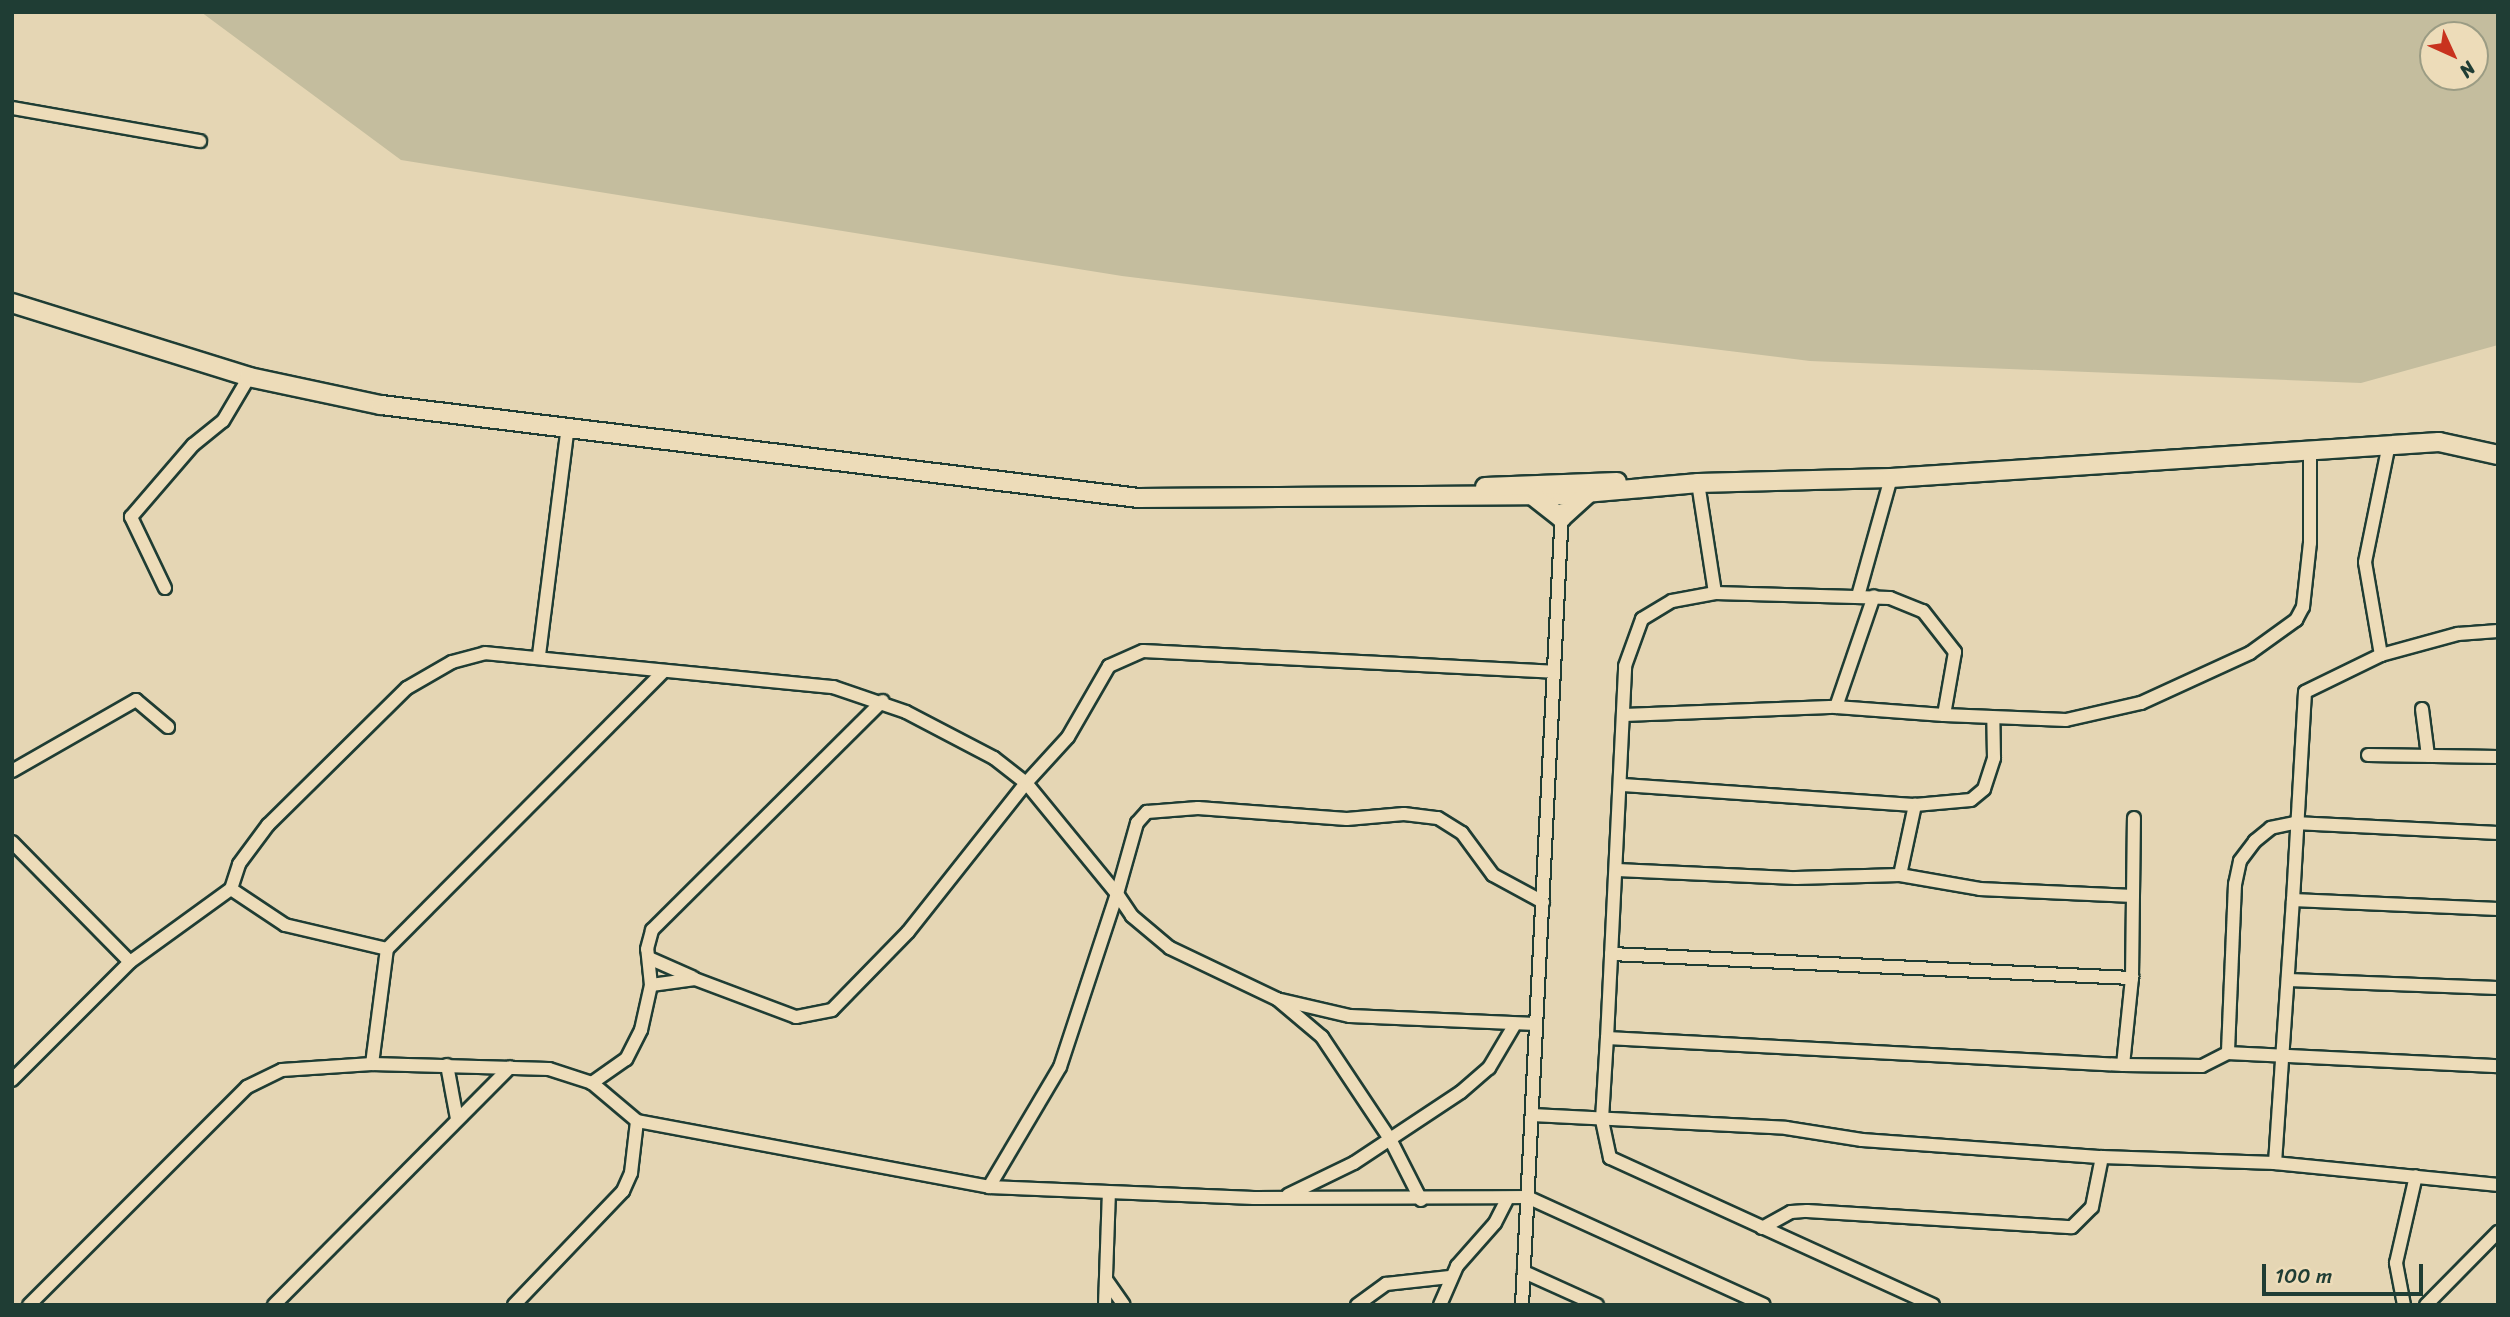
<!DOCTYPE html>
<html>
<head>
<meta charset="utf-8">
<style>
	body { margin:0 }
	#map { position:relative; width:2510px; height:1317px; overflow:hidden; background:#e5d6b4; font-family:Sriracha,sans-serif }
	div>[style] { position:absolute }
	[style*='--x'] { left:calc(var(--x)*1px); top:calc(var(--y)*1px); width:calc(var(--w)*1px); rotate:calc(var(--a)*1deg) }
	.green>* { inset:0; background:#c4bd9e }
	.roads { filter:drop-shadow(2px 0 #1f3d34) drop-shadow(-2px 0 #1f3d34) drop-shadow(0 2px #1f3d34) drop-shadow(0 -2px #1f3d34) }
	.street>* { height:12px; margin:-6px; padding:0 6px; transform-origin:6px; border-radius:6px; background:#eddcb9 }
	.secondary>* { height:18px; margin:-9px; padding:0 9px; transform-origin:9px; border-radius:9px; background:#eddcb9 }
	span { translate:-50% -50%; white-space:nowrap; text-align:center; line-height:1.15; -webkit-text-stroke:7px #eddcb9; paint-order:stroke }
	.frame { position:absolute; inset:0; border:14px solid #1f3d34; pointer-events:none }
	.north { position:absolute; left:2419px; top:21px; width:70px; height:70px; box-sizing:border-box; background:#eddcb9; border:2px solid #9b9c84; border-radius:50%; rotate:135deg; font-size:19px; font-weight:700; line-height:28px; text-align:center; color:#1f3d34 }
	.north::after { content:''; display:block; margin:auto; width:24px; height:32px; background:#c8321e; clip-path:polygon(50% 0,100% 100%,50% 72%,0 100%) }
	.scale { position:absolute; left:2262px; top:1264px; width:161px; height:32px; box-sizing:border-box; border:4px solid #1f3d34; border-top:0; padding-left:9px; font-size:21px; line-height:24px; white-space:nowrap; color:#1f3d34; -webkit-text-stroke:5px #eddcb9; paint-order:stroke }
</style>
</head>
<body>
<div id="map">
	<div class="green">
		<div style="clip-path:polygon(evenodd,201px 12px,2498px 12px,2498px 345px,2361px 383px,1810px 361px,1122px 276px,401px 160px,201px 12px,2433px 35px,2475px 35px,2475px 77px,2433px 77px,2433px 35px)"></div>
	</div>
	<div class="roads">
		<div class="street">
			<div style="--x:12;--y:108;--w:191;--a:10"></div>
			<div style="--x:1698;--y:483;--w:111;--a:81.2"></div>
			<div style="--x:165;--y:588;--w:79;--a:-115.6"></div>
			<div style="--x:131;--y:517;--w:95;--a:-49.3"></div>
			<div style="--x:193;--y:445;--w:38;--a:-39"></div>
			<div style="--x:223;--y:421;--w:51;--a:-59.4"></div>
			<div style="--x:1858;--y:596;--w:123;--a:-74.4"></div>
			<div style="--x:539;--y:655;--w:230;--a:-82.8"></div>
			<div style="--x:2381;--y:655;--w:94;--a:-99.8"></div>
			<div style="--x:2365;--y:562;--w:120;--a:-78.5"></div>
			<div style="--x:1836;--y:707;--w:108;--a:4.2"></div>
			<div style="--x:2422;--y:709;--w:47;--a:82.7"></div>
			<div style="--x:1624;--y:715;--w:212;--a:-2.2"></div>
			<div style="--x:1836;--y:707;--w:117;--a:-71.1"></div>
			<div style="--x:2368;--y:755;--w:130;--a:0.9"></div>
			<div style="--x:12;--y:771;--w:143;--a:-29.8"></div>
			<div style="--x:136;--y:700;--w:42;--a:40.2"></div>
			<div style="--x:1915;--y:805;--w:56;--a:-5.1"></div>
			<div style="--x:1971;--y:800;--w:17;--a:-40"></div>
			<div style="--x:1984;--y:789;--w:33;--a:-72"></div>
			<div style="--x:1994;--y:758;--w:39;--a:-91"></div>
			<div style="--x:2498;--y:833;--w:204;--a:-177.2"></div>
			<div style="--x:2294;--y:823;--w:24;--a:168"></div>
			<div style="--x:2271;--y:828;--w:21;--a:141"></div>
			<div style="--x:2255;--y:841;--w:25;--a:127"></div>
			<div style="--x:2240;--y:861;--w:24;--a:102"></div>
			<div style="--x:2235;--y:884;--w:169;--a:92.4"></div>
			<div style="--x:2228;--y:1053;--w:270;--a:2.8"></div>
			<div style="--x:12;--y:842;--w:168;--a:45.5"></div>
			<div style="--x:130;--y:962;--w:167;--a:135"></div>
			<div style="--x:1617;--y:870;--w:179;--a:2.6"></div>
			<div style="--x:1796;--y:878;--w:104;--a:-1.7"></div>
			<div style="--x:1900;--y:875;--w:72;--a:-77.9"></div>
			<div style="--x:1915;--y:805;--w:294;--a:-176.1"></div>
			<div style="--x:1900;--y:875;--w:81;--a:9.9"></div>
			<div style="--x:1980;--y:889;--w:153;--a:2.6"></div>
			<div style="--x:231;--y:889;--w:65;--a:33.7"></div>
			<div style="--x:285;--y:925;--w:105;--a:13.2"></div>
			<div style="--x:387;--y:949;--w:392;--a:-45.1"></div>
			<div style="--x:2293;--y:900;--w:208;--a:-86.7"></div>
			<div style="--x:2305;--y:692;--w:85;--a:-26"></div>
			<div style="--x:2381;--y:655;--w:80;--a:-15.3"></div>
			<div style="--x:2458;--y:634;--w:40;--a:-4.3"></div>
			<div style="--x:1611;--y:954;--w:522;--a:2.64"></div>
			<div style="--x:2132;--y:978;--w:87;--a:95.9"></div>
			<div style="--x:651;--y:959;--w:45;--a:23.7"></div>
			<div style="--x:130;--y:962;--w:125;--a:-35.9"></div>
			<div style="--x:231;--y:889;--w:26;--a:-72"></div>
			<div style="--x:239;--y:864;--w:49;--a:-53.4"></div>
			<div style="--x:268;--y:825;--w:195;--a:-44.6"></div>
			<div style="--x:407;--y:688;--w:52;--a:-30"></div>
			<div style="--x:452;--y:662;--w:34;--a:-15"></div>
			<div style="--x:485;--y:653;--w:350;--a:5.6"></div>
			<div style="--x:833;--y:687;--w:77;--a:18.9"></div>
			<div style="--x:906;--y:712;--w:99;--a:27.6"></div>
			<div style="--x:994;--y:758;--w:41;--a:38"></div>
			<div style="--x:1026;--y:783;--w:190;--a:128.4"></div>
			<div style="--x:908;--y:932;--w:109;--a:134.3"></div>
			<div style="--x:832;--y:1010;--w:37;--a:169"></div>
			<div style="--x:796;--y:1017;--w:108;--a:-159.4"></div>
			<div style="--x:695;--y:979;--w:44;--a:172.2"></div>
			<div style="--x:651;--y:985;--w:46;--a:102.5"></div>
			<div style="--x:641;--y:1030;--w:33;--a:117"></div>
			<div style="--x:626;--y:1059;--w:42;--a:144.8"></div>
			<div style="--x:2132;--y:978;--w:160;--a:-89.3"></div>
			<div style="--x:2288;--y:980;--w:210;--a:2.2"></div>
			<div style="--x:651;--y:985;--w:36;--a:-96"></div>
			<div style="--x:647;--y:949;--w:20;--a:-75"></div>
			<div style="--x:652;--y:930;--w:325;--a:-44.8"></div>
			<div style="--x:1281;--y:1000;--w:71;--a:13.1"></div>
			<div style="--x:1350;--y:1016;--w:186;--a:2.5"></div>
			<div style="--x:1607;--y:1038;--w:372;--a:-87.2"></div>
			<div style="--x:1625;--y:666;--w:50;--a:-70.1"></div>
			<div style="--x:1642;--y:619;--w:35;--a:-31"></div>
			<div style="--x:1672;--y:601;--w:44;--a:-10.5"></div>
			<div style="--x:1715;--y:593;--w:175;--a:1.6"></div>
			<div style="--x:1890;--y:598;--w:35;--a:22"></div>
			<div style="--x:1923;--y:611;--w:52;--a:52"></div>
			<div style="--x:1955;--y:652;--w:64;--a:99.9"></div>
			<div style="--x:1944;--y:715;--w:122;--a:2.3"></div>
			<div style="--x:2066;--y:720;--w:77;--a:-12.8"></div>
			<div style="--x:2141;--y:703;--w:120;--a:-24.6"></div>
			<div style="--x:2250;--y:653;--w:57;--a:-35.7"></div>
			<div style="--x:2296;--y:620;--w:15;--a:-62"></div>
			<div style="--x:2303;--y:607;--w:64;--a:-83.8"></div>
			<div style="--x:2310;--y:543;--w:91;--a:-90"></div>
			<div style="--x:372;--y:1064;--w:116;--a:-82.6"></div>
			<div style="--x:447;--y:1065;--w:55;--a:79.5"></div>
			<div style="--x:1532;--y:1115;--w:254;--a:2.9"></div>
			<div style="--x:1786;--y:1128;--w:77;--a:9"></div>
			<div style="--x:1862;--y:1140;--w:241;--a:4.1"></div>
			<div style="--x:2102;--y:1157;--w:173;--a:2"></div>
			<div style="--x:2275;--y:1163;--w:224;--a:5.6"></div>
			<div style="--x:2275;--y:1163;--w:264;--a:-86.1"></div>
			<div style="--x:2293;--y:900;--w:205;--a:2.5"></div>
			<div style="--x:989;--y:1187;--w:139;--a:-59.4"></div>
			<div style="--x:1060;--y:1067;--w:182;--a:-71.8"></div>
			<div style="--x:1117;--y:894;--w:144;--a:-129.3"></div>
			<div style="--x:1026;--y:783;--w:62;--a:-47.6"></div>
			<div style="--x:1068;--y:737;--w:82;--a:-60"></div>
			<div style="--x:1109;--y:666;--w:37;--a:-24"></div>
			<div style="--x:1143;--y:651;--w:411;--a:2.9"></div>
			<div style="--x:1288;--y:1195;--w:73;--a:-25.9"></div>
			<div style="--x:1354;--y:1163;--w:128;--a:-33.6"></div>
			<div style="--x:1461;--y:1092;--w:37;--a:-41"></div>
			<div style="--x:1489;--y:1068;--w:51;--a:-59.4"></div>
			<div style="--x:1421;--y:1200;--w:68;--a:-116.9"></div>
			<div style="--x:1390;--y:1139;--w:123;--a:-123.7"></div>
			<div style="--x:1322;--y:1037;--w:59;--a:-139.8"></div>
			<div style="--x:1277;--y:999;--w:119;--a:-154.5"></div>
			<div style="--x:1170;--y:948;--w:50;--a:-139.9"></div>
			<div style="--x:1132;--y:916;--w:27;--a:-124"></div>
			<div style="--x:1117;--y:894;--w:74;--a:-74.3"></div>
			<div style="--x:1137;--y:823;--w:15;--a:-48"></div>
			<div style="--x:1147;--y:812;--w:51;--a:-4.5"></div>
			<div style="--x:1198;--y:808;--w:149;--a:4.2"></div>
			<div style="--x:1347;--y:819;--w:57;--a:-5"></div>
			<div style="--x:1404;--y:814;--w:34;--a:7"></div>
			<div style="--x:1438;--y:818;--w:28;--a:32"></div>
			<div style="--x:1462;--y:833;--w:52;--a:53.6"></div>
			<div style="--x:1493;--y:875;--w:57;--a:28.4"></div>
			<div style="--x:1762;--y:1228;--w:33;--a:-29"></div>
			<div style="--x:1791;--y:1212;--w:16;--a:-4"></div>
			<div style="--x:1807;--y:1211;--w:265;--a:3.5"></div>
			<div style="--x:2072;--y:1227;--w:28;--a:-45"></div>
			<div style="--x:2092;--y:1207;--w:51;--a:-78.7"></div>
			<div style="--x:1524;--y:1272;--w:80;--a:24.3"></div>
			<div style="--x:1107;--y:1281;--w:29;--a:55"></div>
			<div style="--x:29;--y:1305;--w:308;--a:-45"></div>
			<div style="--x:247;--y:1087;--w:39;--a:-26"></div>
			<div style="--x:282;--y:1070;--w:90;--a:-3.8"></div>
			<div style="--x:372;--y:1064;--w:177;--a:1.6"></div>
			<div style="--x:549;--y:1069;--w:45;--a:18"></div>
			<div style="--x:592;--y:1083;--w:59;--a:40.2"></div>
			<div style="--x:637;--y:1121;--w:358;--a:10.6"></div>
			<div style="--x:989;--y:1187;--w:265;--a:2.4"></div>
			<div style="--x:1254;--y:1198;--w:273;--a:-0.2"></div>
			<div style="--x:1527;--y:1197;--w:260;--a:24.5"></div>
			<div style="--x:274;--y:1305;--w:335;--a:-45.2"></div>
			<div style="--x:514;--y:1305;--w:158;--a:-46.3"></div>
			<div style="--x:623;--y:1191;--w:20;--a:-66"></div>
			<div style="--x:631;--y:1173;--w:52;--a:-83.4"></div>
			<div style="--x:1105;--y:1305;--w:112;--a:-88"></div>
			<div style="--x:1357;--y:1305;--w:36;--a:-36"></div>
			<div style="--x:1386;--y:1284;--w:64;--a:-6.2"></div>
			<div style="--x:1440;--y:1305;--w:43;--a:-66.4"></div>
			<div style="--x:1457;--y:1266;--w:57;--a:-48.5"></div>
			<div style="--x:1495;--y:1223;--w:25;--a:-63"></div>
			<div style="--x:1522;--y:1305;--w:796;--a:-87.12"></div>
			<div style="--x:1933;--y:1305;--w:355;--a:-155.5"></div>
			<div style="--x:1610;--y:1158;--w:40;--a:-102"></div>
			<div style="--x:1602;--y:1119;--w:81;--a:-86.5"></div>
			<div style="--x:1607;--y:1038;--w:517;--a:3"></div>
			<div style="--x:2123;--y:1065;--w:79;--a:0.7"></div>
			<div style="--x:2202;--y:1066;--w:29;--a:-27"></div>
			<div style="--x:2404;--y:1305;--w:43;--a:-100.8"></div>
			<div style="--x:2396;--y:1263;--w:89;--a:-77.1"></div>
			<div style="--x:2426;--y:1305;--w:103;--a:-45.4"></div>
		</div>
		<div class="secondary">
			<div style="--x:12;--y:303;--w:248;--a:17.3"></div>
			<div style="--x:249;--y:377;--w:135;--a:12"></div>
			<div style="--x:381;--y:405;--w:763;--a:7"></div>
			<div style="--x:1138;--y:498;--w:424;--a:-0.4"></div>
			<div style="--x:1562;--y:495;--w:137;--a:-5"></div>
			<div style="--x:1698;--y:483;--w:193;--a:-1.5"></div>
			<div style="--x:1891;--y:478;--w:549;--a:-3.76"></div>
			<div style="--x:2439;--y:442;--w:60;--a:12.4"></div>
			<div style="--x:1485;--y:487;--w:132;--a:-2.2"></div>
			<div style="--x:1533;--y:496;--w:36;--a:38"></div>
			<div style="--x:1561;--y:518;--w:36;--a:-42"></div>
		</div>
	</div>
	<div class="frame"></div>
	<div class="north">N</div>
	<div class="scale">100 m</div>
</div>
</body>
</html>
